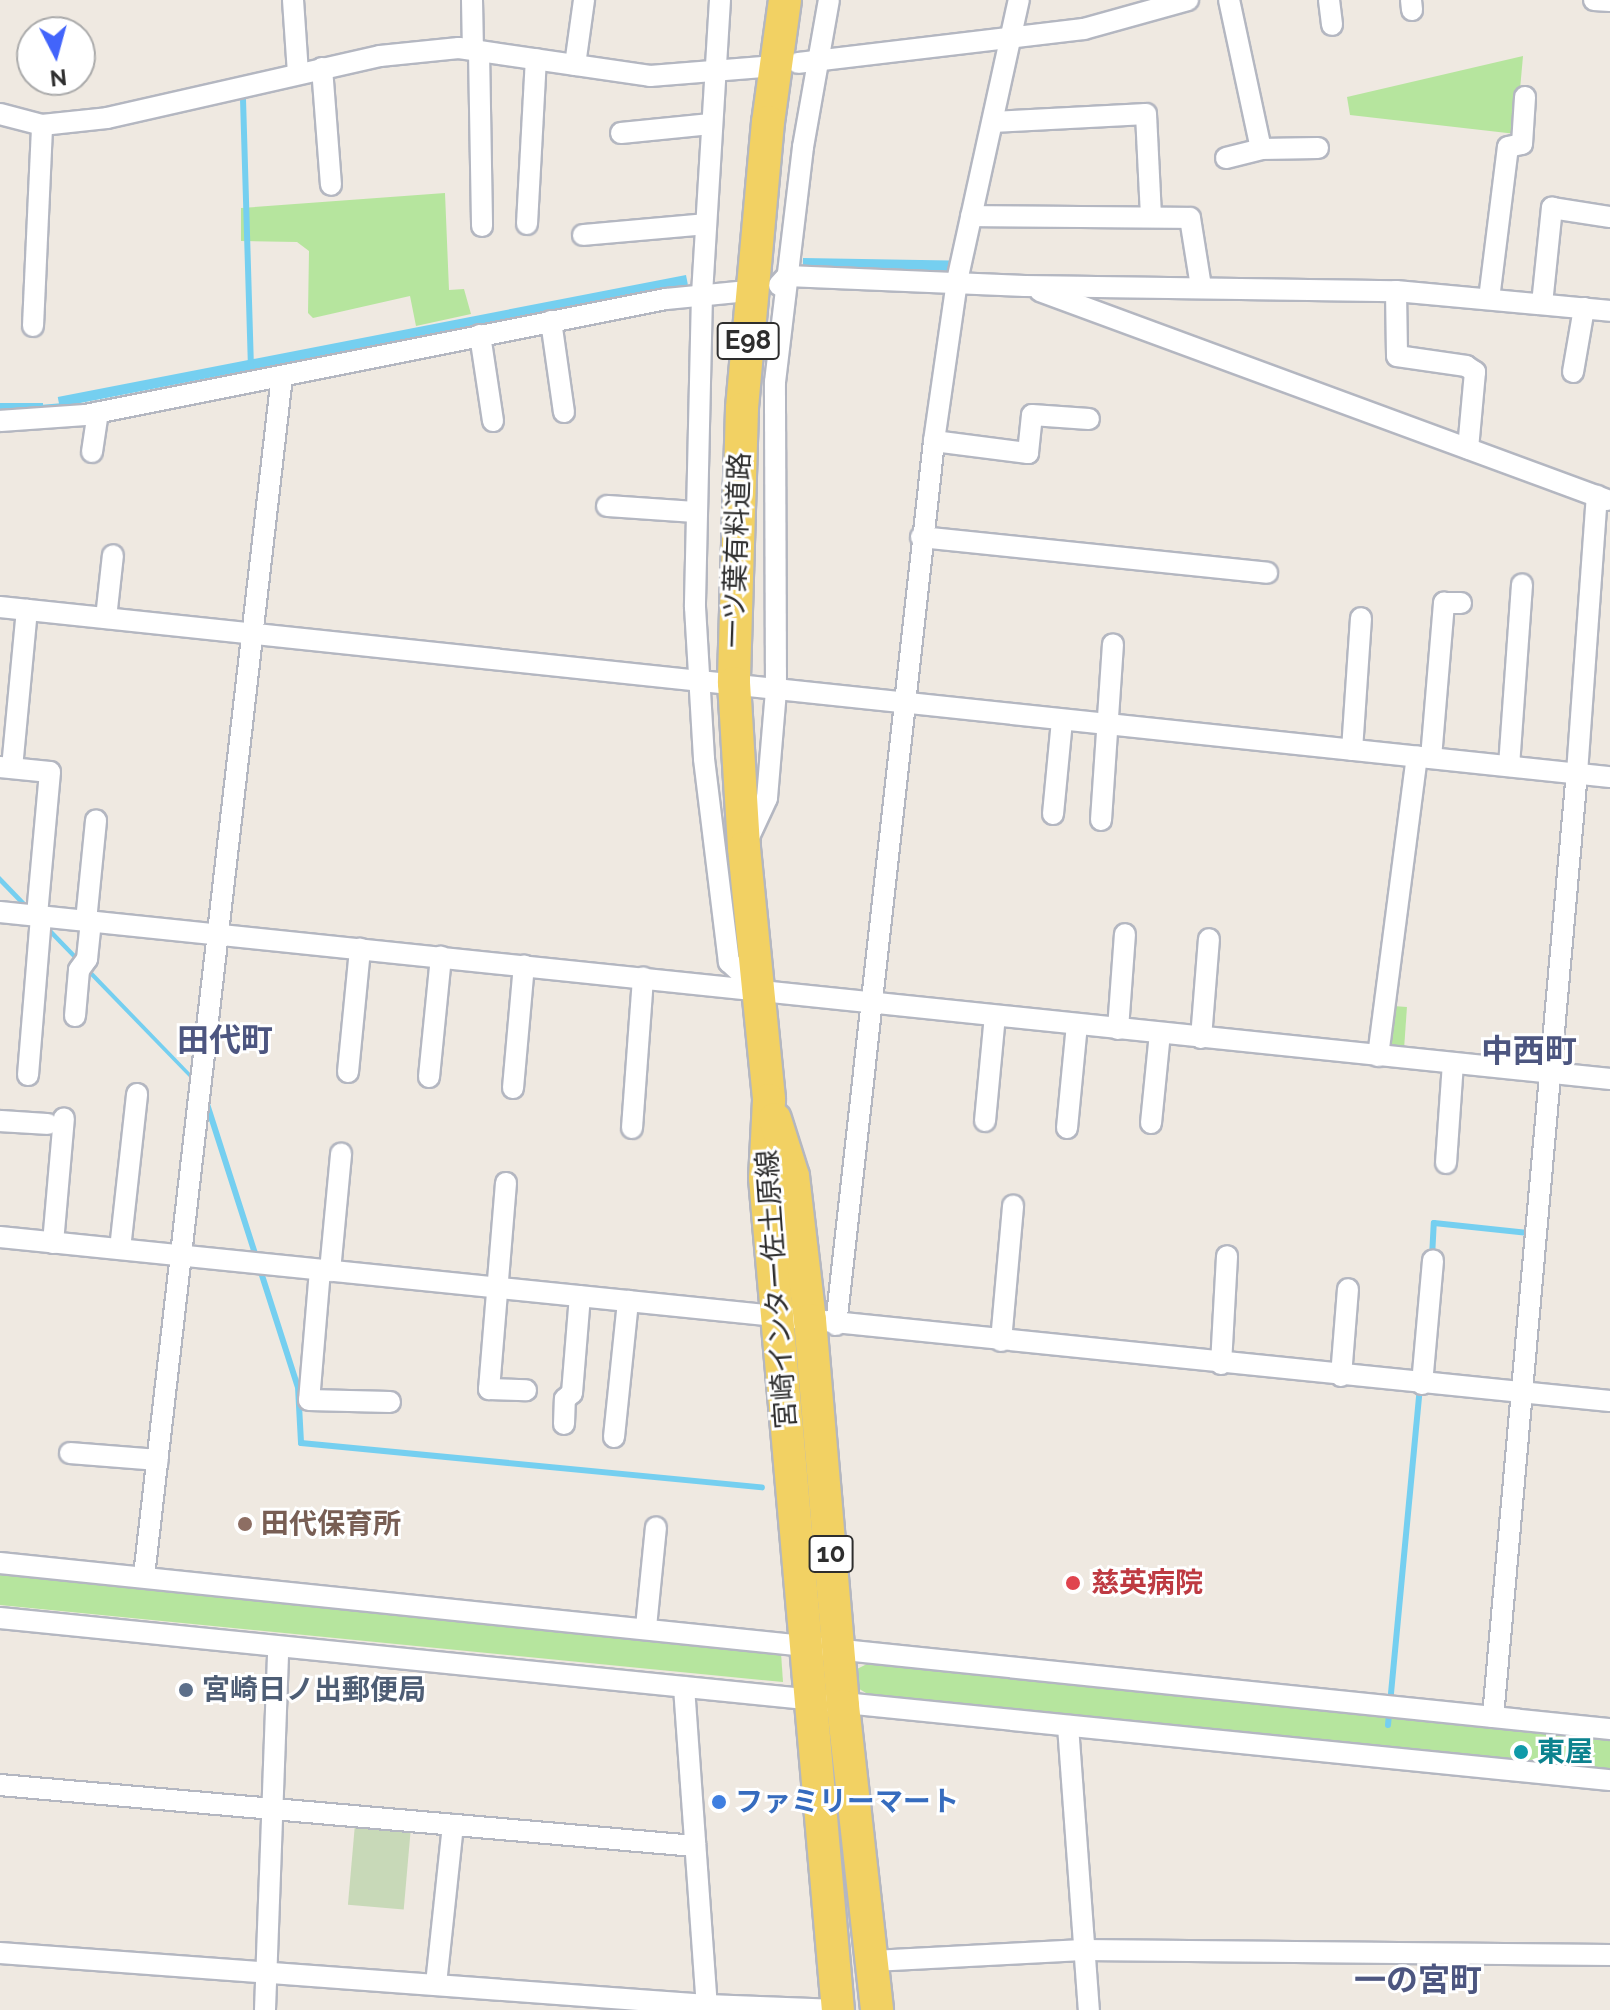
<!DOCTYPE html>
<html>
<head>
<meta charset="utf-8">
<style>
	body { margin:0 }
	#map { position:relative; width:1610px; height:2010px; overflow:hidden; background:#efe9e1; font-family:Raleway,"Noto Sans JP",sans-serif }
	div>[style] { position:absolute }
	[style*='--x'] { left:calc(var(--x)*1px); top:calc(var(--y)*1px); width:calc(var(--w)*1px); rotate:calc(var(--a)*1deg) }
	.green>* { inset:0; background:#b6e59e; transform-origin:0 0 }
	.cemetery>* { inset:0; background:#c8d9b8; transform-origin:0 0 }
	.water>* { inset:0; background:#75cff0; transform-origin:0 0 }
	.stream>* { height:6px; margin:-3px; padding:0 3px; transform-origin:3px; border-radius:3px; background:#75cff0 }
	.roads { filter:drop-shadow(2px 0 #b4b7c1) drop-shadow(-2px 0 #b4b7c1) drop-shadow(0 2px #b4b7c1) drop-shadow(0 -2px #b4b7c1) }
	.street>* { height:20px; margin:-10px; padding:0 10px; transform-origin:10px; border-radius:10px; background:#fff }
	.primary>* { height:32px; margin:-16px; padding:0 16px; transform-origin:16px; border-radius:16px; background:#f2d163 }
	.dots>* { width:22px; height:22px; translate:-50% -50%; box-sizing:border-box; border:4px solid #fff; border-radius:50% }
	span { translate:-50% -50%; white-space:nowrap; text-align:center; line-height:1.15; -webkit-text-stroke:6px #fff; paint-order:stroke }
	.shield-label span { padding:2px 6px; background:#fff; border:2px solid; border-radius:6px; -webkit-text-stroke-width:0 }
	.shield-label { font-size:26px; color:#2e2e2e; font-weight:700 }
	.street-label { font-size:28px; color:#2e2e2e }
	.education-label { font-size:28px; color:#785e54; font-weight:700 }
	.left { translate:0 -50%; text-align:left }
	.health-label { font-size:28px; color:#be3a42; font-weight:700 }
	.service-label { font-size:28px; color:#4e5e75; font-weight:700 }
	.culture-label { font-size:28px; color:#0d838f; font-weight:700 }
	.shop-label { font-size:28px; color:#366cbe; font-weight:700 }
	.quarter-label { font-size:32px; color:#4d5680; font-weight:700 }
	.north { position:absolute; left:16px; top:16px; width:80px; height:80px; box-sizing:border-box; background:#fff; border:2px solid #ababab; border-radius:50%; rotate:174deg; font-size:22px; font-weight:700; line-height:32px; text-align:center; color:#2e2e2e }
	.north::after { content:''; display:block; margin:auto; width:28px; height:36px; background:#4264fb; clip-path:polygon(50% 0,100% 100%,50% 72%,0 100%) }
</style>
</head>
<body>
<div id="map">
	<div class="green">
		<div style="clip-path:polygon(1523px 56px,1516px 134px,1350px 115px,1347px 97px)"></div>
		<div style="clip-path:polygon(445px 193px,449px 290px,464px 289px,471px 314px,416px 326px,410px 296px,313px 318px,308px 313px,309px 251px,297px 242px,241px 241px,241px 208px)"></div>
		<div style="left:1393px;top:1006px;width:14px;height:42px;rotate:4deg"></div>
		<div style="clip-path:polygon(0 1571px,781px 1653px,783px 1682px,0 1605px)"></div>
		<div style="clip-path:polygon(869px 1663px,1610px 1737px,1610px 1775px,876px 1699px,856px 1687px,855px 1670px)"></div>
	</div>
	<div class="cemetery">
		<div style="left:355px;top:1824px;width:56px;height:81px;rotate:5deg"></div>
	</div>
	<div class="water">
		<div style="left:803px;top:258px;width:147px;height:12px;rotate:1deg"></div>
		<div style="left:686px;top:275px;width:10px;height:640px;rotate:79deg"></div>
		<div style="left:0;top:403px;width:43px;height:10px"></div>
		<div style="clip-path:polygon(0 876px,192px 1075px,190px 1078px,0 883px)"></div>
	</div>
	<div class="stream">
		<div style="--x:243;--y:99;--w:269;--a:88.3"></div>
		<div style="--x:40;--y:408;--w:24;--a:-5"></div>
		<div style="--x:206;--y:1101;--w:300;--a:72.2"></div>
		<div style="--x:298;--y:1387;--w:56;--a:86.9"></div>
		<div style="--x:301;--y:1443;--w:463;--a:5.5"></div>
		<div style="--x:1432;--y:1257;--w:34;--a:-87"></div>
		<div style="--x:1434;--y:1223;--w:95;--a:6.1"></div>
		<div style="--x:1388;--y:1725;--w:339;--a:-84.6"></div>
	</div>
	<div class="roads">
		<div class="street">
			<div style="--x:293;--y:0;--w:74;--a:86.1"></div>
			<div style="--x:472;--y:0;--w:50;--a:88.9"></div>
			<div style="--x:720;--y:0;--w:295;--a:93.5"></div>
			<div style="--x:702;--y:294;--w:313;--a:91.3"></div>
			<div style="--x:695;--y:607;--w:152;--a:86.6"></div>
			<div style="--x:704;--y:759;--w:205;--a:83"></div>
			<div style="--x:729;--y:962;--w:38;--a:43"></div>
			<div style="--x:1329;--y:0;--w:25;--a:83"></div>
			<div style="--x:1411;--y:0;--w:10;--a:84"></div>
			<div style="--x:1594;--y:0;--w:16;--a:4"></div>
			<div style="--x:479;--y:51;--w:175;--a:89"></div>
			<div style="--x:798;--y:63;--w:288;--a:-6.8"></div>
			<div style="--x:1084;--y:29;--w:108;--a:-15.6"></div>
			<div style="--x:575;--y:65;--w:66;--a:-82.1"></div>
			<div style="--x:322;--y:68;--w:117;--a:85.6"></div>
			<div style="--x:0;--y:114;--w:43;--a:14.7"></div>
			<div style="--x:42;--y:125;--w:65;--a:-6.1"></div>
			<div style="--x:107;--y:118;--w:280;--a:-12.8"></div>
			<div style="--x:380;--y:56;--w:79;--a:-5.8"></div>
			<div style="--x:459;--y:48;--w:193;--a:8.3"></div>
			<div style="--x:650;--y:76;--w:113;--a:-4.6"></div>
			<div style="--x:993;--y:122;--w:153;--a:-3"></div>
			<div style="--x:1146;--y:114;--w:102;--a:87.2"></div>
			<div style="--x:621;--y:133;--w:90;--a:-5.7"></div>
			<div style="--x:1261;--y:149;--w:57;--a:-1"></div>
			<div style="--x:1226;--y:158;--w:36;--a:-14"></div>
			<div style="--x:1261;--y:149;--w:152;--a:-102.1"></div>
			<div style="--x:971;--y:216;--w:219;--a:0.5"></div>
			<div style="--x:1190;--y:218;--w:70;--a:80.9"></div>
			<div style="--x:527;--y:224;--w:165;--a:-86.9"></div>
			<div style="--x:583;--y:235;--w:123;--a:-5.1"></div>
			<div style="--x:779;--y:285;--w:12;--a:-48"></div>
			<div style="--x:787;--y:276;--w:238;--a:2.4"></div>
			<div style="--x:1025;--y:286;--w:371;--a:0.8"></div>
			<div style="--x:1396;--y:291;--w:215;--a:5.3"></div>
			<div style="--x:1040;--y:291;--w:604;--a:20.23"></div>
			<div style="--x:1396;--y:291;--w:65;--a:89.1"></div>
			<div style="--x:1397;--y:356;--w:70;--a:8.2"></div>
			<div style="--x:1466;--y:366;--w:11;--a:34"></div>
			<div style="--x:1475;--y:372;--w:77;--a:95.2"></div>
			<div style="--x:1489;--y:299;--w:153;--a:-82.9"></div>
			<div style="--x:1508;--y:147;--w:14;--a:-12"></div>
			<div style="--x:1522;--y:144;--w:47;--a:-86.3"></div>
			<div style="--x:1542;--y:304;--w:97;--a:-84.1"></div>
			<div style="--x:1552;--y:208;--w:59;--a:8.8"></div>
			<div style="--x:551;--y:321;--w:92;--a:81.9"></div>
			<div style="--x:33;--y:326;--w:201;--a:-87.4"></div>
			<div style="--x:480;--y:335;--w:87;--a:81.4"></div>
			<div style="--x:1573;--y:372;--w:65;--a:-80.2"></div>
			<div style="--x:0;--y:421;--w:86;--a:-4"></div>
			<div style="--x:86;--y:415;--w:591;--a:-11.31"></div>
			<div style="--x:666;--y:299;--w:72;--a:-5.6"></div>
			<div style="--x:934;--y:441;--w:95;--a:7.3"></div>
			<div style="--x:1028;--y:453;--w:38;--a:-84"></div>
			<div style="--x:1032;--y:415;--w:57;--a:4"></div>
			<div style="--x:92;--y:452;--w:40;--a:-81.5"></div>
			<div style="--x:607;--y:506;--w:89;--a:3.9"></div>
			<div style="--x:921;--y:537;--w:348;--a:5.9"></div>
			<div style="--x:0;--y:607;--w:1619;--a:6.03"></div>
			<div style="--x:106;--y:618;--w:63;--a:-83.7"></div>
			<div style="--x:1352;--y:750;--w:132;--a:-86.1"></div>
			<div style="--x:1431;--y:758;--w:156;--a:-85.2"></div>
			<div style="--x:1444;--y:603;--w:17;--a:0"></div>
			<div style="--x:1509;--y:766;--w:182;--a:-85.9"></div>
			<div style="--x:0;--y:767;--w:50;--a:5.7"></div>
			<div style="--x:50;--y:772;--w:145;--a:95.2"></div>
			<div style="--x:12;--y:768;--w:159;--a:-84.6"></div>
			<div style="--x:1053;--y:814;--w:94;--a:-84.5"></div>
			<div style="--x:1101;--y:820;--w:176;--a:-86.1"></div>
			<div style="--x:748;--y:839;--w:45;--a:-65.1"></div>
			<div style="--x:767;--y:798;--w:108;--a:-85.2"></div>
			<div style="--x:776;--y:690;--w:308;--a:-90.2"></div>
			<div style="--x:775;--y:382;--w:237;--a:-83.2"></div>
			<div style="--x:803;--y:147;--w:149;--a:-80"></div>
			<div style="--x:0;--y:912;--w:1619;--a:5.92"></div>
			<div style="--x:86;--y:921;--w:101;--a:-84.3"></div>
			<div style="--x:75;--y:1016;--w:46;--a:-85"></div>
			<div style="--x:79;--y:970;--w:14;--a:-54"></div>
			<div style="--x:87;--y:959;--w:37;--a:-84"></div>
			<div style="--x:1118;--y:1029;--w:95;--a:-85.8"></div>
			<div style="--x:1201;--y:1038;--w:99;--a:-85.4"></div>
			<div style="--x:1378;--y:1056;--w:302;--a:-82.6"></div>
			<div style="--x:348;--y:1072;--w:124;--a:-84.4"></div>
			<div style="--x:28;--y:1075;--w:160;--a:-85.3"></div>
			<div style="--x:429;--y:1077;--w:121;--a:-84.3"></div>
			<div style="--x:513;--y:1088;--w:123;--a:-84.9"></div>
			<div style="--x:0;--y:1121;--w:48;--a:3.6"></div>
			<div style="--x:985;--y:1121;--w:105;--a:-84.6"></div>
			<div style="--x:1151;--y:1123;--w:90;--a:-84.3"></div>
			<div style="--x:632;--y:1128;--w:151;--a:-85.8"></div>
			<div style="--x:1067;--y:1128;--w:103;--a:-84.5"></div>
			<div style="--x:1446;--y:1163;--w:100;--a:-86"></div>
			<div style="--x:506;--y:1183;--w:207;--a:94.7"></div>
			<div style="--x:489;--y:1389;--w:37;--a:2"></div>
			<div style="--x:0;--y:1237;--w:1618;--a:5.82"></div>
			<div style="--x:53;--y:1243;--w:125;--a:-85"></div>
			<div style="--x:120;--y:1249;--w:156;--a:-83.7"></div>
			<div style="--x:320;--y:1270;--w:130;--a:94.8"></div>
			<div style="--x:309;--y:1400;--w:81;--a:1.4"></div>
			<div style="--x:330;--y:1271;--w:118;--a:-84.6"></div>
			<div style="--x:836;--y:1325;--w:889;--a:-83.67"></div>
			<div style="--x:934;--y:441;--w:162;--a:-81.8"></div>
			<div style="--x:957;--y:281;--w:288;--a:-77.6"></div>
			<div style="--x:1001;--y:1341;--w:136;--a:-84.9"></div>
			<div style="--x:1221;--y:1364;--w:108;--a:-86.8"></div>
			<div style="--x:1341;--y:1376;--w:87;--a:-85.4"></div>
			<div style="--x:1422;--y:1384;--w:124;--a:-84.9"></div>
			<div style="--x:564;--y:1424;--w:25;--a:-88"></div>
			<div style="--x:565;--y:1399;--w:9;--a:-41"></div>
			<div style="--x:572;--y:1393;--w:97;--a:-85.3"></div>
			<div style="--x:614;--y:1437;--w:137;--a:-84.1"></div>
			<div style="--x:70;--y:1453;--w:88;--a:4.5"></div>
			<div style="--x:0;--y:1563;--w:1619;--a:5.89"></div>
			<div style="--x:144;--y:1576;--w:1208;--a:-83.44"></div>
			<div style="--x:0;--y:1618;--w:1618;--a:5.75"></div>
			<div style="--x:646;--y:1627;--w:100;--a:-84.3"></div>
			<div style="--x:684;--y:1687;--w:324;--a:85.9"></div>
			<div style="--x:1493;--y:1717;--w:948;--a:-84.92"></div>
			<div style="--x:1577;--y:773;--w:278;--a:-85.9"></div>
			<div style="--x:1068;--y:1726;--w:285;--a:85.8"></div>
			<div style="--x:0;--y:1785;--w:698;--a:5.02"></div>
			<div style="--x:0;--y:1953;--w:709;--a:4.21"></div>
			<div style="--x:707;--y:2005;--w:131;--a:2.2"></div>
			<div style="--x:873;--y:1961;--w:210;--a:-3"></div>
			<div style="--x:1083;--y:1950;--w:527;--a:0.54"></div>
			<div style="--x:436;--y:1984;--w:160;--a:-83.9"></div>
			<div style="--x:265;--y:2010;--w:363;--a:-87.9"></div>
		</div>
		<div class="primary">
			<div style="--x:785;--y:0;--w:123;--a:97.9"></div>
			<div style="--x:768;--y:122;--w:288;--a:95.2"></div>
			<div style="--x:742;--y:409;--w:274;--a:91.7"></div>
			<div style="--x:734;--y:683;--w:165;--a:86.5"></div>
			<div style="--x:744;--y:848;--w:253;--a:84.3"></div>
			<div style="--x:769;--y:1100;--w:78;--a:92.9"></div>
			<div style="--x:765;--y:1178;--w:835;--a:84.99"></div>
			<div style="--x:775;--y:1119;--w:60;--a:72.5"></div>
			<div style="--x:793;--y:1176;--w:145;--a:83.3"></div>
			<div style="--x:810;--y:1320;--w:387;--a:85.1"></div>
			<div style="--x:843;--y:1706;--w:306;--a:83.6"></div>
		</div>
	</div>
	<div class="dots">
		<div style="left:245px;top:1524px;background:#8d6e63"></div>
		<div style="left:1073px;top:1583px;background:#e0444e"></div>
		<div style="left:186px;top:1690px;background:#5c6f8a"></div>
		<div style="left:1521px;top:1752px;background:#0f9aa8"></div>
		<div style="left:719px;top:1802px;background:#3f7fe0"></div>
	</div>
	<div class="shield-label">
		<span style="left:748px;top:341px">E98</span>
		<span style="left:831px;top:1554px">10</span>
	</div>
	<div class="street-label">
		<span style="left:737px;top:550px;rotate:-88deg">一ツ葉有料道路</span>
		<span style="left:777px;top:1289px;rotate:-94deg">宮崎インター佐土原線</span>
	</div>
	<div class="education-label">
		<span class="left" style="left:261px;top:1524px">田代保育所</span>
	</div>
	<div class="health-label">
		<span class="left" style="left:1091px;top:1583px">慈英病院</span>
	</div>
	<div class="service-label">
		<span class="left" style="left:202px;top:1690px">宮崎日ノ出郵便局</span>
	</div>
	<div class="culture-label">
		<span class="left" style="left:1537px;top:1752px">東屋</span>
	</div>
	<div class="shop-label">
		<span class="left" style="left:735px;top:1802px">ファミリーマート</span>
	</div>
	<div class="quarter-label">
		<span style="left:225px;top:1040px">田代町</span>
		<span style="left:1529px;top:1051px">中西町</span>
		<span style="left:1418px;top:1980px">一の宮町</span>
	</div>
	<div class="north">N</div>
</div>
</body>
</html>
